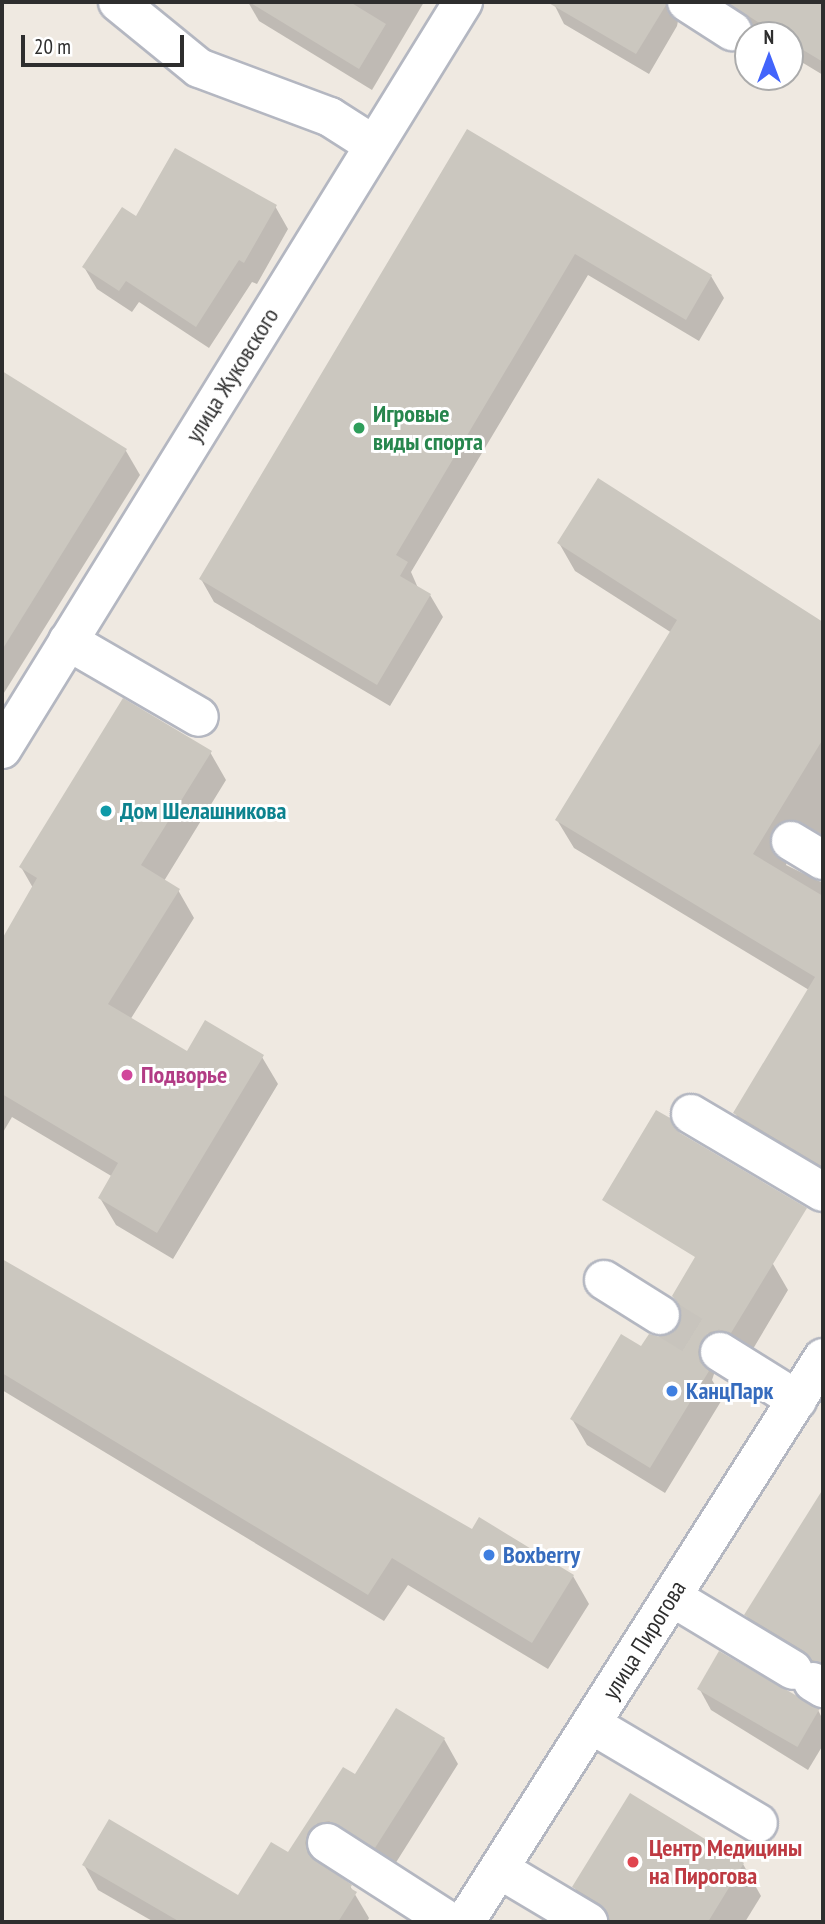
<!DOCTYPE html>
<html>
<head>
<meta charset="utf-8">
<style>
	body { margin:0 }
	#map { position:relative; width:825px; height:1924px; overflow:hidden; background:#efe9e1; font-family:"PT Sans Narrow",sans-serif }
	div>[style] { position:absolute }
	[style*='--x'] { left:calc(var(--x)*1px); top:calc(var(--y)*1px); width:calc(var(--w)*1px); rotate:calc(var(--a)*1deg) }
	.shadow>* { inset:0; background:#0003 }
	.building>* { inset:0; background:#cbc7bf; transform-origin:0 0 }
	.minor-tunnel>* { height:38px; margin-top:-19px; transform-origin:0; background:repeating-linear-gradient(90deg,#c8c4bd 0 38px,transparent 0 57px) }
	.roads { filter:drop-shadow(2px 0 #b4b7c1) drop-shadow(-2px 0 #b4b7c1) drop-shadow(0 2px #b4b7c1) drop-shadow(0 -2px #b4b7c1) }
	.minor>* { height:38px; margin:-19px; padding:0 19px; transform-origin:19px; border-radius:19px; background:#fff }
	.dots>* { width:19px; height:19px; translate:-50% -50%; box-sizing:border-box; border:4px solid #fff; border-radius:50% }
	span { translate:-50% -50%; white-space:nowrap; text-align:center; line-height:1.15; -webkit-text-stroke:6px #fff; paint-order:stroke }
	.street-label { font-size:24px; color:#2e2e2e }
	.leisure-label { font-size:24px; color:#27864d; font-weight:700 }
	.left { translate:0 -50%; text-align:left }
	.culture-label { font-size:24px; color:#0d838f; font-weight:700 }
	.hotel-label { font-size:24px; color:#b23c85; font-weight:700 }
	.shop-label { font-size:24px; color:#366cbe; font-weight:700 }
	.health-label { font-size:24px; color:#be3a42; font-weight:700 }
	.frame { position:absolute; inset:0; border:4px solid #2e2e2e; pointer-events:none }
	.north { position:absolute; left:734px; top:21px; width:70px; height:70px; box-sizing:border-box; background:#fff; border:2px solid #ababab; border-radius:50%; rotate:0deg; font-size:19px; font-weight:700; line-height:28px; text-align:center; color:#2e2e2e }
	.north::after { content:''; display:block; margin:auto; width:24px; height:32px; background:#4264fb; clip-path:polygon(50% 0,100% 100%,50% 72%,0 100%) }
	.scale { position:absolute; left:21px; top:35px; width:163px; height:32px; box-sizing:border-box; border:4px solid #2e2e2e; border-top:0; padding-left:9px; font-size:21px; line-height:24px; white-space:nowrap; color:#2e2e2e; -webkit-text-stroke:5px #fff; paint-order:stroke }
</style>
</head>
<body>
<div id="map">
	<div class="shadow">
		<div style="clip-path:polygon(248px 2px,424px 2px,372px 90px,259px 21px)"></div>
		<div style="clip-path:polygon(553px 2px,690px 2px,680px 11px,677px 26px,649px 74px,564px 24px)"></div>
		<div style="clip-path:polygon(706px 2px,823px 2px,823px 75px,790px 55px,790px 35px,758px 35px)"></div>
		<div style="clip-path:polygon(468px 131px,711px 276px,724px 298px,699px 341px,588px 275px,411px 572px,418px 588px,430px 595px,443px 617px,390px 706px,214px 602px,201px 579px)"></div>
		<div style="clip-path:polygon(275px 206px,288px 229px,257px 284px,252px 282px,209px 348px,139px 302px,132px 312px,97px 289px,84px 267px,137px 219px)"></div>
		<div style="clip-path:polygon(2px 373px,126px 451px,140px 475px,2px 696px)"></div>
		<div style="clip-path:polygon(599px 481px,823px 624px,823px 854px,788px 858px,786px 865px,823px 883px,823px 1184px,751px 1141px,735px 1113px,809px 990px,574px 848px,557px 820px,672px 633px,575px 571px,559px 543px)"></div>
		<div style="clip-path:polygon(210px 752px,226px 780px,164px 881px,178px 890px,194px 918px,130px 1020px,187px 1053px,262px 1057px,278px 1084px,173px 1259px,116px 1225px,100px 1198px,113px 1177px,12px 1117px,2px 1134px,2px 941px,33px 888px,21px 867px)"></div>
		<div style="clip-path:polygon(715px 1228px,773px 1264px,788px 1290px,747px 1359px,716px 1368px,712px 1380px,723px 1398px,665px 1493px,587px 1445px,572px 1419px,642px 1349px,672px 1335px,680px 1328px,683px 1313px,674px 1296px)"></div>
		<div style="clip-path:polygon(2px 1261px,473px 1531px,573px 1576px,589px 1604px,548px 1669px,408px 1585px,384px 1621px,2px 1390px)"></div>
		<div style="clip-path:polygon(823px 1491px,823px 1678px,759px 1637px,746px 1615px)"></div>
		<div style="clip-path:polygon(699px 1688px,818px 1710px,823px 1720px,823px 1745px,808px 1770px,711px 1710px)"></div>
		<div style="clip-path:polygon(444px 1739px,458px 1764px,390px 1872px,322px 1857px,319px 1866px,350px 1886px,369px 1918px,367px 1922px,154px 1922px,98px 1890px,84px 1865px,239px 1898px,289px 1855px,344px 1769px,355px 1776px)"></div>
		<div style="clip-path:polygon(743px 1864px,761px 1896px,745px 1922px,597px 1922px,574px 1887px)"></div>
	</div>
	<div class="building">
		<div style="clip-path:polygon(249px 2px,350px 2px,386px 24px,359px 69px)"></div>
		<div style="clip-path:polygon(547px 2px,665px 2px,666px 5px,636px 54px)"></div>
		<div style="clip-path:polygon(727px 2px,823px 2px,823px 62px,790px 42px,790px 35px,778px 35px)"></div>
		<div style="clip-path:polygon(467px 129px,712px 275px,686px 320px,575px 254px,396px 555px,408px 562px,400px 576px,431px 594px,377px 685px,199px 579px)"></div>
		<div style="clip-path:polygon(175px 148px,277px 205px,244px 263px,239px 260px,196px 327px,126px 281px,119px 291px,82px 267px,122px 207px,136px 216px)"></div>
		<div style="clip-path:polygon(2px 371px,127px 449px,2px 650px)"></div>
		<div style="clip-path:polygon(598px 478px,823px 622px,823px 739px,753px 854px,823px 896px,823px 1167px,733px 1113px,815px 977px,555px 820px,677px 620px,557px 543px)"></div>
		<div style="clip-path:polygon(123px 698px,212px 751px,141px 865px,180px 889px,108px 1004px,187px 1051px,205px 1020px,264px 1055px,157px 1233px,98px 1198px,118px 1163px,2px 1094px,2px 939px,37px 878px,19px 867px)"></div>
		<div style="clip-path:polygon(656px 1110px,670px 1118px,680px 1133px,807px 1208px,731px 1333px,721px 1330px,710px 1332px,701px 1341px,698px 1352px,700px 1362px,709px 1371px,650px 1468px,570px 1419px,621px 1334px,641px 1346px,649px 1334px,660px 1337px,671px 1334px,679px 1326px,682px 1316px,680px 1305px,672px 1296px,695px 1257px,602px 1200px)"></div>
		<div style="clip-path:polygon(2px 1259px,472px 1529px,479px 1517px,574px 1575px,532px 1643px,392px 1558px,368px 1595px,2px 1373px)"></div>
		<div style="clip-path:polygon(823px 1489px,823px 1663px,812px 1660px,804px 1651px,744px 1615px)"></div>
		<div style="left:719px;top:1651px;width:116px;height:44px;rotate:30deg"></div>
		<div style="clip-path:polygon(396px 1708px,445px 1738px,375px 1848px,329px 1821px,318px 1823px,308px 1832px,305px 1843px,308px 1854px,352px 1885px,350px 1888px,357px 1892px,338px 1922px,180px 1922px,82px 1865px,109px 1819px,238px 1895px,271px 1842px,288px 1852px,343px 1767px,355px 1774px)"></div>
		<div style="clip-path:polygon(630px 1793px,744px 1863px,708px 1922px,610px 1922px,607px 1912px,600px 1904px,572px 1887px)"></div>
	</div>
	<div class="minor-tunnel">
		<div style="--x:660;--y:1315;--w:70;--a:31.7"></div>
	</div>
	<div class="roads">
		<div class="minor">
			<div style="--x:118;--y:2;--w:104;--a:39.2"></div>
			<div style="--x:199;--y:68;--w:140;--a:20.5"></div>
			<div style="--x:330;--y:117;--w:52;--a:32.5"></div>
			<div style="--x:687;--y:2;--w:54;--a:32.8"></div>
			<div style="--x:68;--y:641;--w:151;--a:30.1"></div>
			<div style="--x:2;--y:749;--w:878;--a:-58.32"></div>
			<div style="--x:791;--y:841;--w:37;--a:31"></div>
			<div style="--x:691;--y:1114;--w:153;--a:30.6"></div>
			<div style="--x:604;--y:1280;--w:66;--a:32"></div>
			<div style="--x:720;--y:1352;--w:91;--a:31.9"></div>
			<div style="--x:672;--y:1597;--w:141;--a:31.1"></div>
			<div style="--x:813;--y:1682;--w:12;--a:31"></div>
			<div style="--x:591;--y:1724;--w:194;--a:30.7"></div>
			<div style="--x:327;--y:1843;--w:146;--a:32.7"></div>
			<div style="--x:499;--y:1869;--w:104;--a:30.8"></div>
			<div style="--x:465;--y:1922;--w:668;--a:-57.59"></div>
		</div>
	</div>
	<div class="dots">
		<div style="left:359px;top:428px;background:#2e9e5b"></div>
		<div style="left:106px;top:811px;background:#0f9aa8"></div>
		<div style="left:127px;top:1075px;background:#d1479c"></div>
		<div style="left:672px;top:1391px;background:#3f7fe0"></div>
		<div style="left:489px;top:1555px;background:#3f7fe0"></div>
		<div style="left:633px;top:1862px;background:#e0444e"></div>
	</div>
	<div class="street-label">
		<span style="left:232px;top:375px;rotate:-58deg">улица Жуковского</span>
		<span style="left:644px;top:1640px;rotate:-58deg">улица Пирогова</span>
	</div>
	<div class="leisure-label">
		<span class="left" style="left:373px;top:428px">Игровые<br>виды спорта</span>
	</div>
	<div class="culture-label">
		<span class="left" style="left:120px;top:811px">Дом Шелашникова</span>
	</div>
	<div class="hotel-label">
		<span class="left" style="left:141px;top:1075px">Подворье</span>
	</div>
	<div class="shop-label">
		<span class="left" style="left:686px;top:1391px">КанцПарк</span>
		<span class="left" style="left:503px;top:1555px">Boxberry</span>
	</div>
	<div class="health-label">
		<span class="left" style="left:649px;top:1862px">Центр Медицины<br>на Пирогова</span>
	</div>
	<div class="frame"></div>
	<div class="north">N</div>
	<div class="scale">20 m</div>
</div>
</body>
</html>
